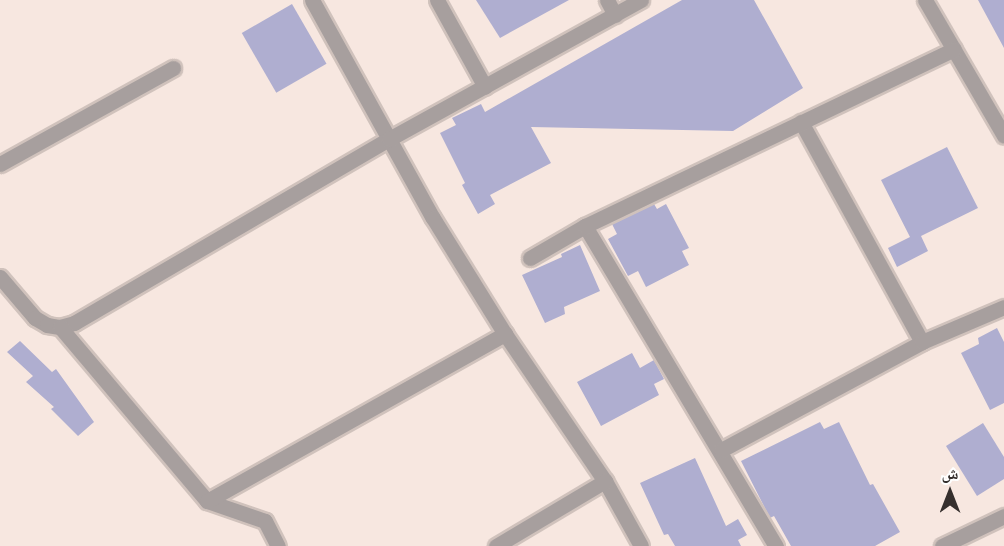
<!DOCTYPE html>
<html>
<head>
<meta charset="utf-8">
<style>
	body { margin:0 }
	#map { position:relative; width:1004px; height:546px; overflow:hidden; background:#f7e7e0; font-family:Jost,"Noto Naskh Arabic",sans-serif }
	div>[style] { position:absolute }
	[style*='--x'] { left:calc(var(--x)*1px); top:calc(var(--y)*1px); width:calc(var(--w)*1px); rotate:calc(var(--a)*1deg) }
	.building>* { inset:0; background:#afaed0; transform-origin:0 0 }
	.roads { filter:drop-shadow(2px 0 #d0c2bc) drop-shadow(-2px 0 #d0c2bc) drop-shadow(0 2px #d0c2bc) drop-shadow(0 -2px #d0c2bc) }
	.minor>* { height:15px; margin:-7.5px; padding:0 7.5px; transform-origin:7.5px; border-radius:7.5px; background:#a79f9e }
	span { translate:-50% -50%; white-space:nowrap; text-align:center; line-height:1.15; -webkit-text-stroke:6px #fff; paint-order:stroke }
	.north { position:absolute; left:920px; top:462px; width:60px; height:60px; -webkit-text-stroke:4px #fff; paint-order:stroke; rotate:0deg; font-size:16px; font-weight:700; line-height:24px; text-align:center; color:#352f2d }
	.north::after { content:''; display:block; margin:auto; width:21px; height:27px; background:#352f2d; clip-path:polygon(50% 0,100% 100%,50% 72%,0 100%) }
</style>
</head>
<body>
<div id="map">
	<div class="building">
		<div style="clip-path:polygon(476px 0,569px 0,500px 38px)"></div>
		<div style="clip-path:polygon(682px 0,754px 0,803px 88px,733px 131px,531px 127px,551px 163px,490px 195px,495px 204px,478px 214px,462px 185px,465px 183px,440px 133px,456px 125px,452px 118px,481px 104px,485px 112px)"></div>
		<div style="clip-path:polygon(978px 0,1004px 0,1004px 48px)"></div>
		<div style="left:292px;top:4px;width:69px;height:58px;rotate:60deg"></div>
		<div style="clip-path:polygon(947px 147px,978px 208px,921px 236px,928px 251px,897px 267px,888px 248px,910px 237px,881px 180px)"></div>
		<div style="clip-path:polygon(654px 204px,657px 209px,666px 204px,689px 248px,682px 251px,689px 265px,646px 287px,638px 271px,628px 276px,608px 239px,617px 234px,612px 224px)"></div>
		<div style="clip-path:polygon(580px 245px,600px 291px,564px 307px,565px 314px,545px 323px,522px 275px,562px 257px,561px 254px)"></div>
		<div style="clip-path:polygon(997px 328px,1004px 342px,1004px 403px,990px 410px,961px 353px,979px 344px,978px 338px)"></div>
		<div style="clip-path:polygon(20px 341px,52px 372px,56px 369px,94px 422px,78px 436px,51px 409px,54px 407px,26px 382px,33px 376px,7px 352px)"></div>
		<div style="clip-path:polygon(632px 353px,640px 368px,654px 360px,664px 379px,654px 384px,659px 395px,601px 426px,577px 382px)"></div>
		<div style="clip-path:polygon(820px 422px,824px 429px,839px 422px,870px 485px,873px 484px,900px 532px,875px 546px,791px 546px,774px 516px,770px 518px,741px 461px)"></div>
		<div style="clip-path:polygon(983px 423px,1004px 457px,1004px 479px,977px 496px,946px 446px)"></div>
		<div style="clip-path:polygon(695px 458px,726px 526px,738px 519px,747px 535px,738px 540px,741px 546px,675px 546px,668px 534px,664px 535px,640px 483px)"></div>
	</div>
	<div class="roads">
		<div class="minor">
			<div style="--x:312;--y:0;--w:249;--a:61"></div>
			<div style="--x:433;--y:218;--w:137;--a:58.2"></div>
			<div style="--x:505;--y:334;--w:178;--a:55.8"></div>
			<div style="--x:605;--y:481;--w:74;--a:61"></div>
			<div style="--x:437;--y:0;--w:99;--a:61.1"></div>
			<div style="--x:607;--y:0;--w:17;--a:62"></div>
			<div style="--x:925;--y:0;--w:157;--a:59.8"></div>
			<div style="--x:801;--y:122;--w:251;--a:61.2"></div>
			<div style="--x:0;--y:164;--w:198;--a:-29"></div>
			<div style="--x:585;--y:226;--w:373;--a:59.2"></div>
			<div style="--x:530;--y:258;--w:64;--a:-30.2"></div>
			<div style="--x:585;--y:226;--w:409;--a:-25.6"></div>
			<div style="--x:0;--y:277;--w:54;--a:49.5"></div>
			<div style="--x:35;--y:318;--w:14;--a:30"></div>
			<div style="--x:47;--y:325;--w:13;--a:9"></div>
			<div style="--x:60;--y:327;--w:15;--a:-16"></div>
			<div style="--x:74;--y:323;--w:365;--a:-30.3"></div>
			<div style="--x:389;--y:139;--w:288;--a:-28.9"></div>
			<div style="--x:60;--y:327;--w:228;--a:49.8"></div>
			<div style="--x:207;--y:501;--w:61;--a:19"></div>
			<div style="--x:265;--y:521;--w:28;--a:63"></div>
			<div style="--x:721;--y:450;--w:228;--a:-28.2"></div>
			<div style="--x:922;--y:342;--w:89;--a:-23.1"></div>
			<div style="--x:207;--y:501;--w:342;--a:-29.3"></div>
			<div style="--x:496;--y:546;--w:127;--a:-30.8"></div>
			<div style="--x:942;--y:546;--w:69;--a:-25.8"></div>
		</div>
	</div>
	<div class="north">ش</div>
</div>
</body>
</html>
